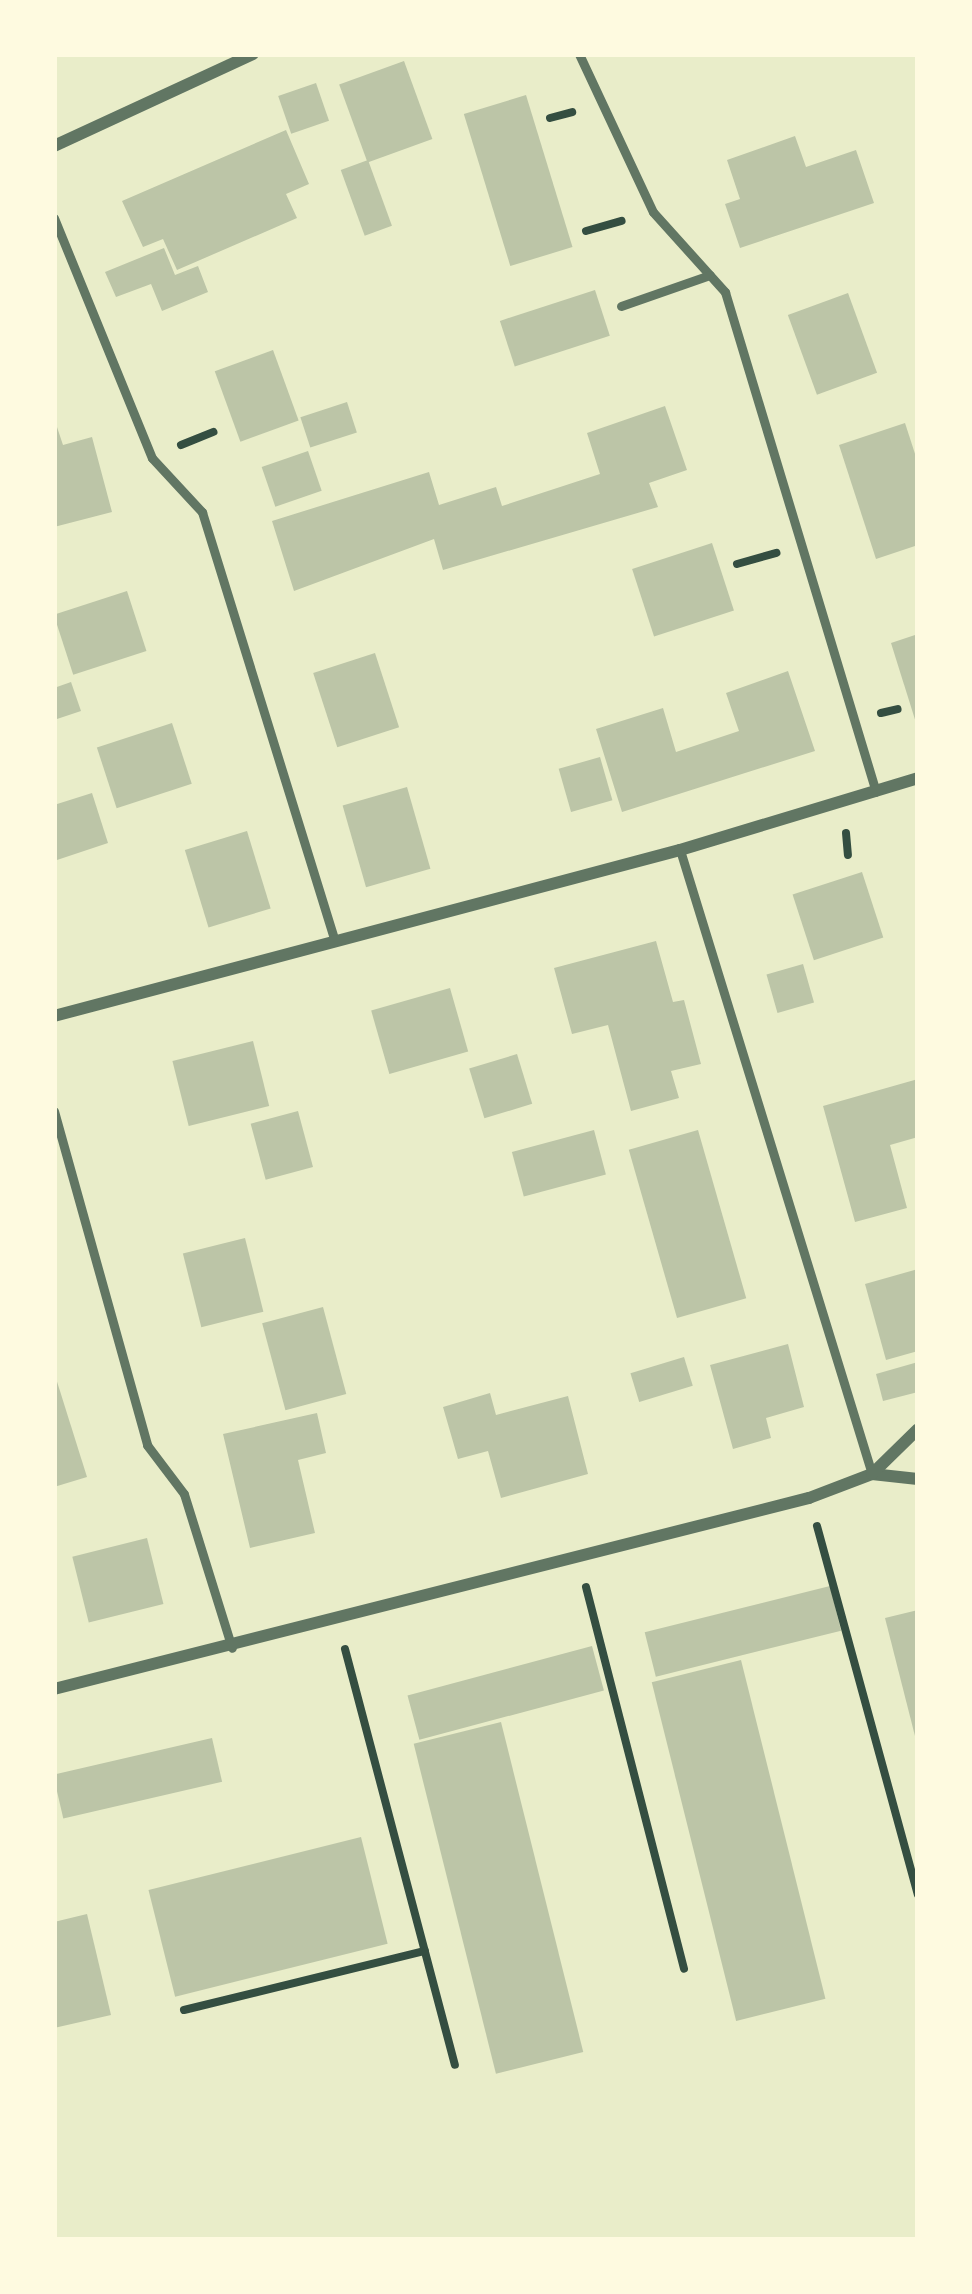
<!DOCTYPE html>
<html>
<head>
<meta charset="utf-8">
<style>
	body { margin:0 }
	#map { position:relative; width:972px; height:2294px; overflow:hidden; background:#e9edc9; font-family:Raleway,sans-serif }
	div>[style] { position:absolute }
	[style*='--x'] { left:calc(var(--x)*1px); top:calc(var(--y)*1px); width:calc(var(--w)*1px); rotate:calc(var(--a)*1deg) }
	.building>* { inset:0; background:#bcc5a7; transform-origin:0 0 }
	.path>* { height:8px; margin:-4px; padding:0 4px; transform-origin:4px; border-radius:4px; background:#344e41 }
	.service>* { height:9px; margin:-4.5px; padding:0 4.5px; transform-origin:4.5px; border-radius:4.5px; background:#617663 }
	.minor>* { height:12px; margin:-6px; padding:0 6px; transform-origin:6px; border-radius:6px; background:#617663 }
	span { translate:-50% -50%; white-space:nowrap; text-align:center; line-height:1.15; -webkit-text-stroke:12px #fefae0; paint-order:stroke }
	.frame { position:absolute; inset:0; border:57px solid #fefae0; pointer-events:none }
</style>
</head>
<body>
<div id="map">
	<div class="building">
		<div style="left:404px;top:61px;width:83px;height:69px;rotate:70deg"></div>
		<div style="left:316px;top:83px;width:40px;height:40px;rotate:71deg"></div>
		<div style="left:526px;top:95px;width:159px;height:65px;rotate:73deg"></div>
		<div style="clip-path:polygon(286px 130px,309px 184px,286px 194px,297px 218px,177px 270px,163px 239px,143px 247px,122px 201px)"></div>
		<div style="clip-path:polygon(795px 136px,806px 167px,856px 150px,874px 203px,740px 248px,725px 204px,740px 199px,727px 160px)"></div>
		<div style="left:368px;top:160px;width:70px;height:29px;rotate:70deg"></div>
		<div style="clip-path:polygon(164px 248px,175px 275px,198px 266px,208px 292px,162px 311px,151px 284px,116px 297px,105px 272px)"></div>
		<div style="left:595px;top:290px;width:48px;height:100px;rotate:72deg"></div>
		<div style="left:848px;top:293px;width:85px;height:64px;rotate:70deg"></div>
		<div style="left:273px;top:350px;width:75px;height:62px;rotate:70deg"></div>
		<div style="left:347px;top:402px;width:32px;height:49px;rotate:72deg"></div>
		<div style="clip-path:polygon(665px 406px,687px 470px,649px 483px,658px 507px,443px 570px,434px 539px,294px 591px,272px 521px,429px 472px,439px 505px,496px 487px,502px 506px,600px 474px,587px 433px)"></div>
		<div style="clip-path:polygon(54px 418px,63px 445px,92px 437px,112px 512px,54px 527px)"></div>
		<div style="clip-path:polygon(905px 423px,918px 463px,918px 545px,876px 559px,839px 445px)"></div>
		<div style="left:308px;top:451px;width:42px;height:49px;rotate:71deg"></div>
		<div style="left:712px;top:543px;width:71px;height:84px;rotate:72deg"></div>
		<div style="left:127px;top:591px;width:63px;height:77px;rotate:72deg"></div>
		<div style="clip-path:polygon(918px 634px,918px 726px,917px 726px,891px 643px)"></div>
		<div style="left:375px;top:653px;width:78px;height:65px;rotate:72deg"></div>
		<div style="clip-path:polygon(788px 671px,815px 751px,622px 812px,596px 729px,663px 708px,676px 752px,739px 731px,726px 693px)"></div>
		<div style="clip-path:polygon(71px 682px,81px 711px,54px 720px,54px 688px)"></div>
		<div style="left:172px;top:723px;width:64px;height:79px;rotate:72deg"></div>
		<div style="left:600px;top:757px;width:45px;height:43px;rotate:74deg"></div>
		<div style="left:407px;top:787px;width:85px;height:67px;rotate:74deg"></div>
		<div style="clip-path:polygon(92px 793px,108px 843px,54px 861px,54px 805px)"></div>
		<div style="left:247px;top:831px;width:81px;height:65px;rotate:73deg"></div>
		<div style="left:862px;top:872px;width:69px;height:73px;rotate:72deg"></div>
		<div style="clip-path:polygon(656px 941px,673px 1002px,684px 1000px,701px 1064px,671px 1071px,679px 1098px,631px 1111px,608px 1025px,572px 1034px,554px 968px)"></div>
		<div style="left:803px;top:964px;width:40px;height:38px;rotate:74deg"></div>
		<div style="left:450px;top:988px;width:66px;height:82px;rotate:74deg"></div>
		<div style="left:253px;top:1041px;width:67px;height:83px;rotate:76deg"></div>
		<div style="left:517px;top:1054px;width:52px;height:50px;rotate:73deg"></div>
		<div style="clip-path:polygon(918px 1079px,918px 1137px,890px 1145px,907px 1208px,855px 1222px,823px 1106px)"></div>
		<div style="left:298px;top:1111px;width:58px;height:49px;rotate:75deg"></div>
		<div style="left:594px;top:1130px;width:46px;height:85px;rotate:75deg"></div>
		<div style="left:698px;top:1130px;width:175px;height:72px;rotate:74deg"></div>
		<div style="left:245px;top:1238px;width:76px;height:64px;rotate:76deg"></div>
		<div style="clip-path:polygon(918px 1269px,918px 1351px,886px 1360px,865px 1284px)"></div>
		<div style="left:323px;top:1307px;width:90px;height:63px;rotate:75deg"></div>
		<div style="clip-path:polygon(788px 1344px,804px 1407px,766px 1418px,771px 1438px,733px 1449px,710px 1365px)"></div>
		<div style="left:684px;top:1357px;width:30px;height:56px;rotate:73deg"></div>
		<div style="clip-path:polygon(918px 1362px,918px 1392px,883px 1401px,876px 1374px)"></div>
		<div style="clip-path:polygon(54px 1372px,87px 1477px,54px 1487px)"></div>
		<div style="clip-path:polygon(490px 1393px,496px 1415px,568px 1396px,588px 1474px,501px 1498px,488px 1451px,458px 1459px,443px 1407px)"></div>
		<div style="clip-path:polygon(317px 1413px,326px 1453px,298px 1460px,315px 1533px,250px 1548px,223px 1434px)"></div>
		<div style="left:147px;top:1538px;width:68px;height:77px;rotate:76deg"></div>
		<div style="left:830px;top:1586px;width:46px;height:191px;rotate:76deg"></div>
		<div style="clip-path:polygon(918px 1610px,918px 1740px,916px 1740px,885px 1618px)"></div>
		<div style="left:592px;top:1646px;width:46px;height:191px;rotate:75deg"></div>
		<div style="left:741px;top:1660px;width:349px;height:92px;rotate:76deg"></div>
		<div style="left:501px;top:1722px;width:340px;height:90px;rotate:76deg"></div>
		<div style="left:212px;top:1738px;width:45px;height:163px;rotate:77deg"></div>
		<div style="left:361px;top:1837px;width:110px;height:219px;rotate:76deg"></div>
		<div style="clip-path:polygon(87px 1914px,111px 2015px,54px 2028px,54px 1922px)"></div>
	</div>
	<div class="path">
		<div style="--x:550;--y:118;--w:23;--a:-15"></div>
		<div style="--x:586;--y:231;--w:37;--a:-16"></div>
		<div style="--x:181;--y:445;--w:35;--a:-22"></div>
		<div style="--x:737;--y:564;--w:41;--a:-15.8"></div>
		<div style="--x:881;--y:713;--w:17;--a:-13"></div>
		<div style="--x:846;--y:833;--w:22;--a:85"></div>
		<div style="--x:817;--y:1526;--w:382;--a:74.7"></div>
		<div style="--x:586;--y:1587;--w:394;--a:75.6"></div>
		<div style="--x:345;--y:1649;--w:430;--a:75.2"></div>
		<div style="--x:184;--y:2010;--w:248;--a:-13.8"></div>
	</div>
	<div class="service">
		<div style="--x:579;--y:54;--w:174;--a:64.9"></div>
		<div style="--x:653;--y:212;--w:108;--a:48"></div>
		<div style="--x:725;--y:292;--w:522;--a:73.2"></div>
		<div style="--x:54;--y:218;--w:259;--a:67.8"></div>
		<div style="--x:152;--y:458;--w:74;--a:47.2"></div>
		<div style="--x:202;--y:512;--w:450;--a:72.8"></div>
		<div style="--x:621;--y:306;--w:94;--a:-19.2"></div>
		<div style="--x:680;--y:850;--w:653;--a:72.9"></div>
		<div style="--x:54;--y:1111;--w:347;--a:74.4"></div>
		<div style="--x:147;--y:1445;--w:61;--a:52.9"></div>
		<div style="--x:184;--y:1494;--w:161;--a:72.7"></div>
	</div>
	<div class="minor">
		<div style="--x:54;--y:146;--w:219;--a:-24.8"></div>
		<div style="--x:54;--y:1016;--w:648;--a:-14.85"></div>
		<div style="--x:680;--y:850;--w:249;--a:-16.8"></div>
		<div style="--x:872;--y:1474;--w:46;--a:6.2"></div>
		<div style="--x:54;--y:1689;--w:779;--a:-14.2"></div>
		<div style="--x:809;--y:1498;--w:67;--a:-20.9"></div>
		<div style="--x:872;--y:1474;--w:64;--a:-44.4"></div>
	</div>
	<div class="frame"></div>
</div>
</body>
</html>
